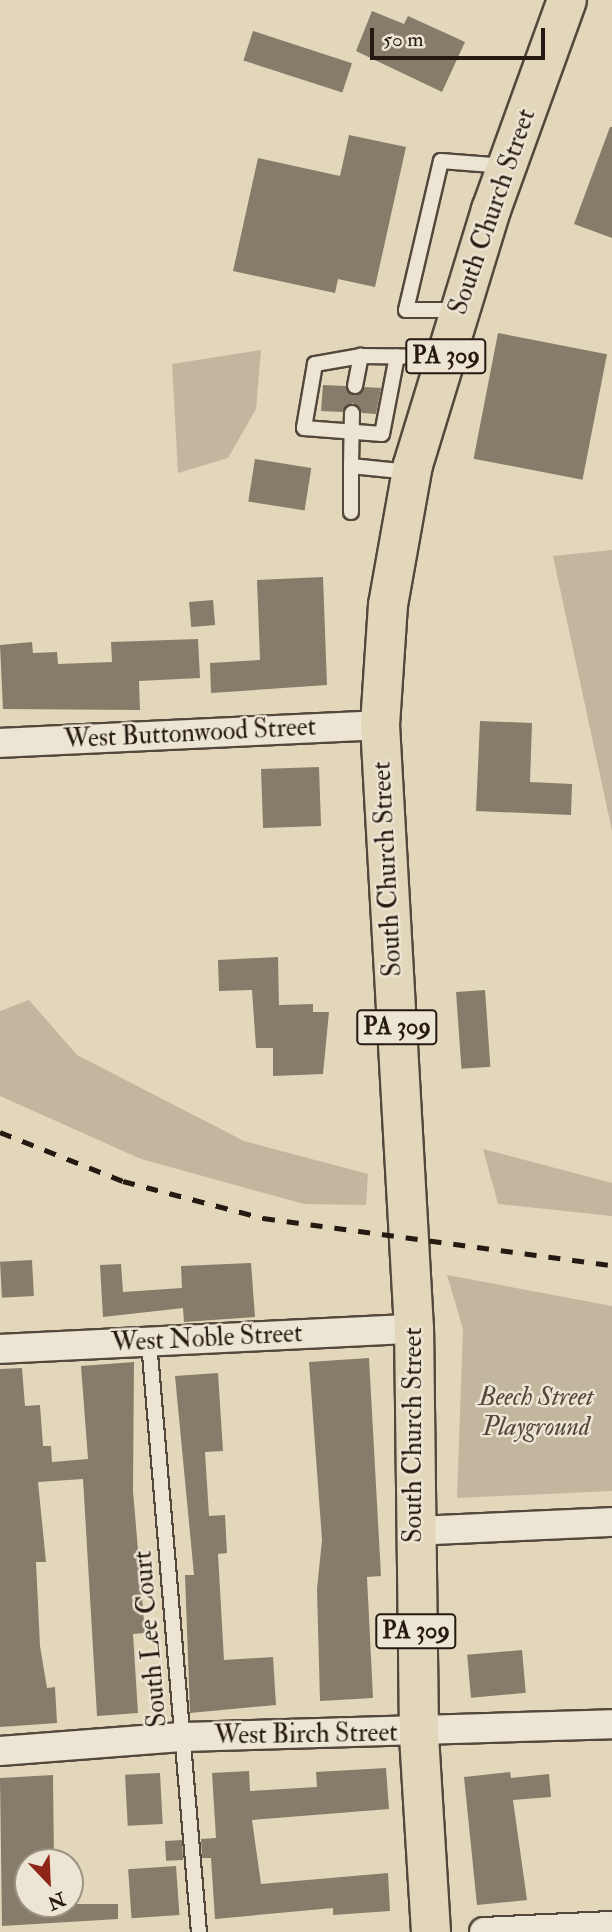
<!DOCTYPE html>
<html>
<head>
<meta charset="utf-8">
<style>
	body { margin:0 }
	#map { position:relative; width:612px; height:1932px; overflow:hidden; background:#e2d7bb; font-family:"IM FELL Double Pica",serif }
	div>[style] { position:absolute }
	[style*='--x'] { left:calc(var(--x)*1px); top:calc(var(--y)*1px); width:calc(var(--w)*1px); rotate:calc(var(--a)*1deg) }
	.green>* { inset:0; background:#c2b79e }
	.building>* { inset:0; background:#877c69; transform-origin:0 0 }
	.roads { filter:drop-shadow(2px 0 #54483c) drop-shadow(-2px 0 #54483c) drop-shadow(0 2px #54483c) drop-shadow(0 -2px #54483c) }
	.lane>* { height:14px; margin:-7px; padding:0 7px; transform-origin:7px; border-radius:7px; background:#ece5d3 }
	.street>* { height:28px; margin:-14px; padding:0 14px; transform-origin:14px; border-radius:14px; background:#ece5d3 }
	.highway>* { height:38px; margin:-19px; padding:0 19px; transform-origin:19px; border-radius:19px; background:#e2d7bb }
	.rail>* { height:5px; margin-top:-2.5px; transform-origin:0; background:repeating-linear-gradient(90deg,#251911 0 12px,transparent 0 24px) }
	span { translate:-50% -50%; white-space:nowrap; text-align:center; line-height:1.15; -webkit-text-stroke:5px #ece5d3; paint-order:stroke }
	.shield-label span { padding:2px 5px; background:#ece5d3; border:2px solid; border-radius:5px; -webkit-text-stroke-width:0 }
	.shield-label { font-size:24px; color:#251911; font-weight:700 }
	.street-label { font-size:26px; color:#251911 }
	.park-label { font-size:26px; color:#54483b; font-style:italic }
	.north { position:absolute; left:14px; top:1848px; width:70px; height:70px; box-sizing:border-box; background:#ece5d3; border:2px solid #9c9385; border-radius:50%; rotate:157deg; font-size:19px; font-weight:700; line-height:28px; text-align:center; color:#251911 }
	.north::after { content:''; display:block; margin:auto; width:24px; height:32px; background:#8f2418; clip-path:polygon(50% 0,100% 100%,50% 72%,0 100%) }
	.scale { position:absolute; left:370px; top:28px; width:175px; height:32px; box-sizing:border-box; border:4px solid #251911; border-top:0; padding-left:9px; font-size:21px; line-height:24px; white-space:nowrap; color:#251911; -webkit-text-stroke:5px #ece5d3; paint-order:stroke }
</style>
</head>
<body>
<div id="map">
	<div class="green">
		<div style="clip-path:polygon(261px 350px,256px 409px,228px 458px,178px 473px,172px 364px)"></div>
		<div style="clip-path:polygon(612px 550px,612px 831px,553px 556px)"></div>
		<div style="clip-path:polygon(29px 1000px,77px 1055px,244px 1141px,368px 1174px,366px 1205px,304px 1204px,141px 1159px,0 1096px,0 1011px)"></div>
		<div style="clip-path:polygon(483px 1149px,612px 1183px,612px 1216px,498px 1204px)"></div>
		<div style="clip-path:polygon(447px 1275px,612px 1306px,612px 1491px,457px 1498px,463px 1329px)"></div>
	</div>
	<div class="building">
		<div style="clip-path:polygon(372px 11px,404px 24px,408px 16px,465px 42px,442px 92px,356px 51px)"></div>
		<div style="left:253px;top:31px;width:104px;height:31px;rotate:18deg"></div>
		<div style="clip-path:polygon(610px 127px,612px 127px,612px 238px,574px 224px)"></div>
		<div style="clip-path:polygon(349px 135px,406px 147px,375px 287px,338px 279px,335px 293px,233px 271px,258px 158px,340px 176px)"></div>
		<div style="left:498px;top:333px;width:111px;height:128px;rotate:11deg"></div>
		<div style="clip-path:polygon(323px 385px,346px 386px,354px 395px,365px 387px,381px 388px,376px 414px,362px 413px,353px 403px,342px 412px,321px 411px)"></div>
		<div style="left:255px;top:459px;width:57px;height:43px;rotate:9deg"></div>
		<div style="clip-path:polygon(323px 577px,327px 685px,211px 693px,210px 663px,260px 660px,257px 580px)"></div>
		<div style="left:213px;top:600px;width:25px;height:24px;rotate:85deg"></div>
		<div style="clip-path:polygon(198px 639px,200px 678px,139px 681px,140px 710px,3px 709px,0 645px,32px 642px,33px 653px,57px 652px,58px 664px,112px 662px,111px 642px)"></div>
		<div style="clip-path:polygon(480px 721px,532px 723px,530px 782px,572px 784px,571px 815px,476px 811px)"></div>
		<div style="left:319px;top:767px;width:59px;height:58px;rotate:88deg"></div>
		<div style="clip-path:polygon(278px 957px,279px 1005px,313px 1004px,313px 1012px,329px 1012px,323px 1074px,273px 1076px,273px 1048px,256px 1048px,252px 990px,219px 991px,218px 960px)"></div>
		<div style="left:485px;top:990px;width:77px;height:29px;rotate:86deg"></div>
		<div style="left:32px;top:1260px;width:36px;height:32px;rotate:87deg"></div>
		<div style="clip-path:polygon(251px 1263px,255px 1317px,184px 1322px,183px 1308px,103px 1317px,100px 1265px,121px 1264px,123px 1292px,182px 1288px,181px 1266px)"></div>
		<div style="clip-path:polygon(369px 1358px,381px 1576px,367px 1577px,373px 1698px,320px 1701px,317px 1589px,322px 1540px,309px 1362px)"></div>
		<div style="clip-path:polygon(134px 1362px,133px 1491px,145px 1633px,133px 1634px,138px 1713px,97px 1716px,83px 1479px,38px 1482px,46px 1562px,36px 1562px,40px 1646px,47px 1688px,55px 1687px,57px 1723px,0 1727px,0 1369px,22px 1368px,25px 1406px,40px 1405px,43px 1446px,51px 1446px,52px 1462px,88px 1459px,81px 1366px)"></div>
		<div style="clip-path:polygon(218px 1373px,223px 1451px,205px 1452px,209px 1516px,225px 1515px,227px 1553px,218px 1554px,224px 1660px,273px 1657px,276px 1705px,190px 1713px,185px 1575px,194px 1575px,175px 1376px)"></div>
		<div style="left:522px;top:1650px;width:43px;height:55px;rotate:85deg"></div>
		<div style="clip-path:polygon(386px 1768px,389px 1809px,252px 1820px,261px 1884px,388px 1873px,390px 1911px,333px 1915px,333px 1908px,215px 1919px,211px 1858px,202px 1858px,201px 1839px,216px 1838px,212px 1773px,249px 1771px,250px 1791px,317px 1787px,316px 1772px)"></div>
		<div style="clip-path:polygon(510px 1772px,511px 1778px,549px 1774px,551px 1797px,513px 1800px,527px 1900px,477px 1905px,464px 1777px)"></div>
		<div style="left:160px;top:1773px;width:51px;height:35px;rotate:87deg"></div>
		<div style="clip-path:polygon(53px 1775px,54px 1862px,28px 1862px,28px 1904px,118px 1904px,118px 1919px,2px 1926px,0 1778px)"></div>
		<div style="left:182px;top:1840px;width:20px;height:17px;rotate:87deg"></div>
		<div style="left:176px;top:1866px;width:49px;height:48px;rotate:86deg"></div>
	</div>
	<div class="roads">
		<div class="lane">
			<div style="--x:458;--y:310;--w:52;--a:180"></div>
			<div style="--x:406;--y:310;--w:153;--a:-76.8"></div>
			<div style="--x:441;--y:161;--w:64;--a:4.5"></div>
			<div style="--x:361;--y:356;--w:47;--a:170.1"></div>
			<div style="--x:315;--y:364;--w:65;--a:99.8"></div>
			<div style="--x:304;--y:428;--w:78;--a:4.4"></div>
			<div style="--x:382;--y:434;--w:79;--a:-79.1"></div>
			<div style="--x:355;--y:386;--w:31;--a:-79"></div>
			<div style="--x:361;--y:356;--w:84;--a:0.7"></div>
			<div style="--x:352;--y:413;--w:53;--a:91.1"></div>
			<div style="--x:351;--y:466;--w:59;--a:5.8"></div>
			<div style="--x:351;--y:466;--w:46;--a:90"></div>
			<div style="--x:149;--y:1342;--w:592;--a:85.16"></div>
		</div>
		<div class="street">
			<div style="--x:0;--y:743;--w:380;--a:-2.7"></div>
			<div style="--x:0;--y:1349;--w:414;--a:-2.8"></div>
			<div style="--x:414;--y:1531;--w:198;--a:-2.6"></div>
			<div style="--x:0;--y:1751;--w:185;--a:-4.4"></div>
			<div style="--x:184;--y:1737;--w:428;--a:-1.7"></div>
			<div style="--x:484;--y:1932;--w:128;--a:-2.7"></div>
		</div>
		<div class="highway">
			<div style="--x:431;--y:1932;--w:199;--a:-93.5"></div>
			<div style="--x:419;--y:1733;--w:404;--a:-90.7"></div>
			<div style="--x:414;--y:1329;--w:605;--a:-93.22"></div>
			<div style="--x:380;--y:725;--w:120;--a:-86.2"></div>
			<div style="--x:388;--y:605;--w:142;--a:-79.9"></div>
			<div style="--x:413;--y:465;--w:267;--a:-73"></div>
			<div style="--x:491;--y:210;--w:223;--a:-70.1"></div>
		</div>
	</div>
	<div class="rail">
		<div style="--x:0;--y:1132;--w:132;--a:21.7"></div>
		<div style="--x:123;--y:1181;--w:145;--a:14.8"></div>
		<div style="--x:263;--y:1218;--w:352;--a:7.7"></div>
	</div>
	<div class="shield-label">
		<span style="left:446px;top:356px">PA 309</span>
		<span style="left:397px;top:1027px">PA 309</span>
		<span style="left:416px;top:1631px">PA 309</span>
	</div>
	<div class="street-label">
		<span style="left:493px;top:212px;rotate:-71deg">South Church Street</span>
		<span style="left:190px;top:734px;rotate:-3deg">West Buttonwood Street</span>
		<span style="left:388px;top:869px;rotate:-93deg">South Church Street</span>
		<span style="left:207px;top:1339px;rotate:-3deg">West Noble Street</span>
		<span style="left:414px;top:1435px;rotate:-90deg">South Church Street</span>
		<span style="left:151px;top:1639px;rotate:-95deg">South Lee Court</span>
		<span style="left:306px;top:1735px;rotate:-1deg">West Birch Street</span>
	</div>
	<div class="park-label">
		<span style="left:536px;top:1413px">Beech Street<br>Playground</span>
	</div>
	<div class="north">N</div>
	<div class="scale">50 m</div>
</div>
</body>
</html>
